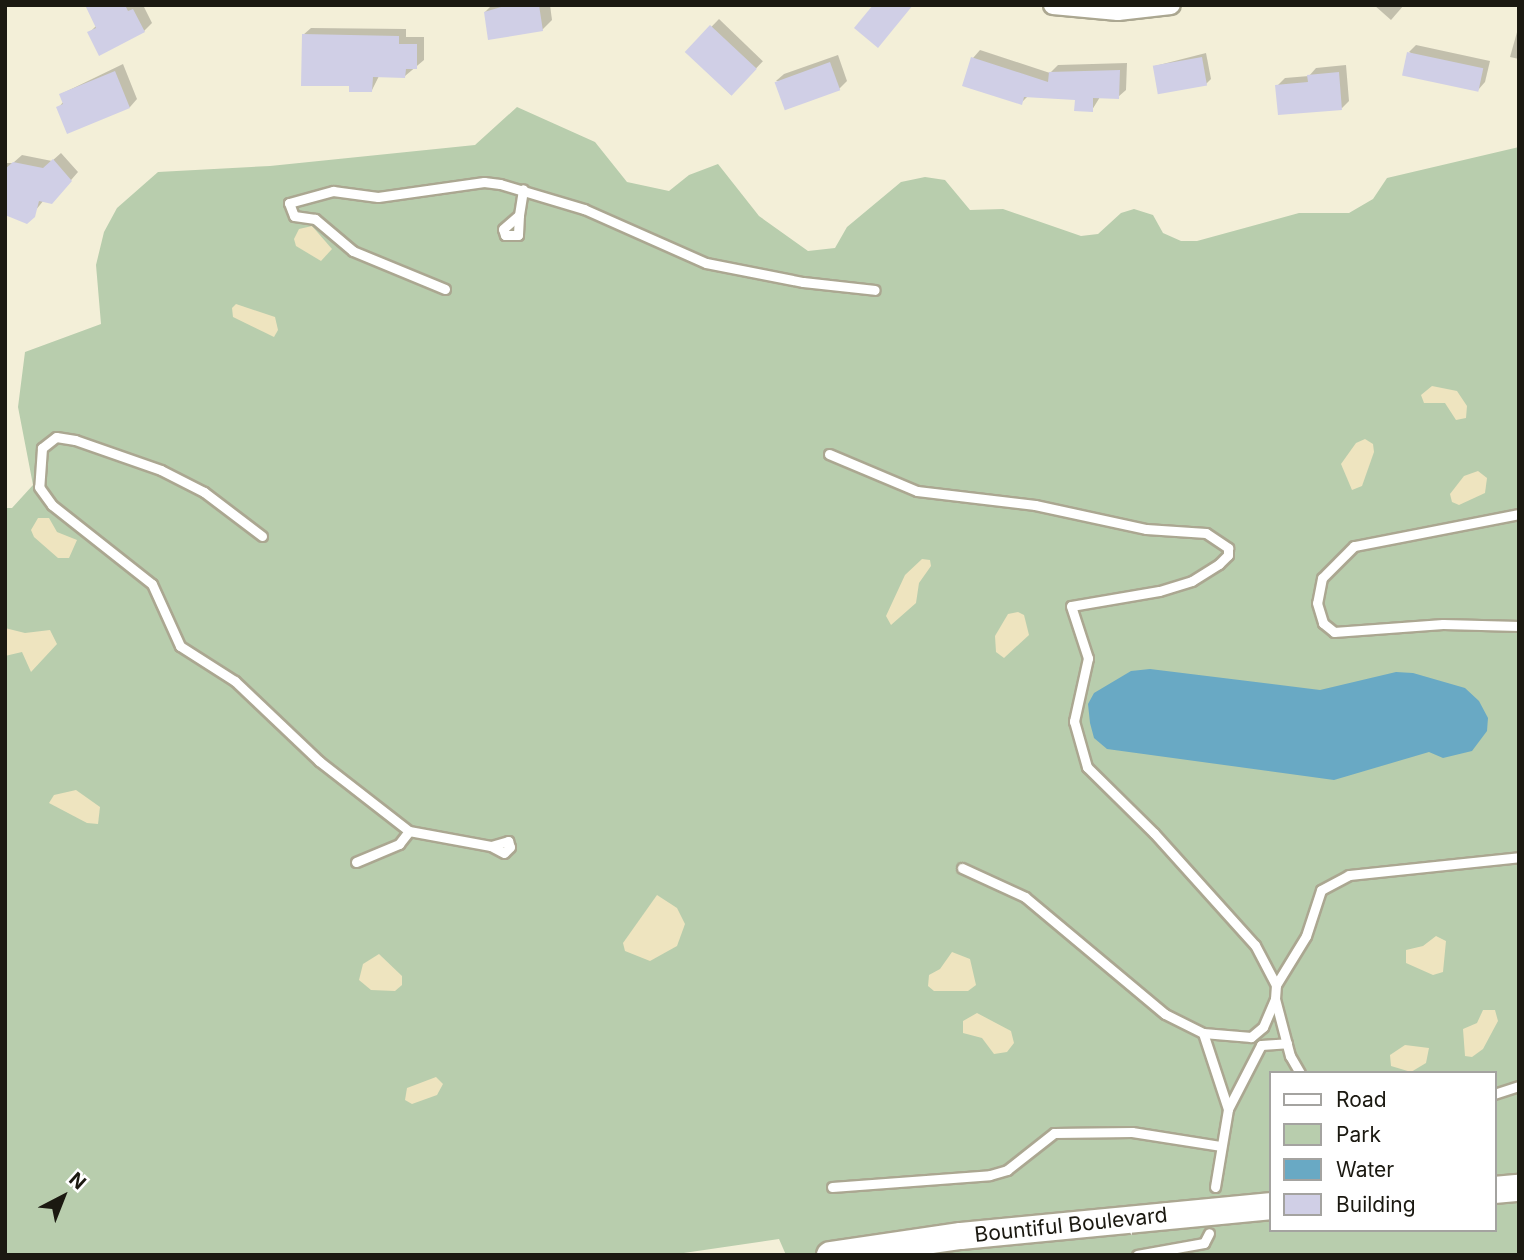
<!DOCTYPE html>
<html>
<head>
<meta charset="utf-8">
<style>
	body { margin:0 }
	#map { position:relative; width:1524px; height:1260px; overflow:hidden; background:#f3efd8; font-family:Inter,sans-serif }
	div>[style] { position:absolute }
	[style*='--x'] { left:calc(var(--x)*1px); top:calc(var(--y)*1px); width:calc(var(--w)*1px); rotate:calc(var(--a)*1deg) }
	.green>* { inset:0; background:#b8cdad }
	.sand>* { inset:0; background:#eee4bf }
	.water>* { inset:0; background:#69a9c4 }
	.shadow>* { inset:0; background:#0003; transform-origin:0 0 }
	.building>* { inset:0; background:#d0cfe6; transform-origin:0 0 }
	.roads { filter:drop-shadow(2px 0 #aba791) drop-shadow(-2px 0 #aba791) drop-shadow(0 2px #aba791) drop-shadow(0 -2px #aba791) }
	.lane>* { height:9px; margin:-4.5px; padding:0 4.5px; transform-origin:4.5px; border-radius:4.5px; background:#fff }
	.street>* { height:18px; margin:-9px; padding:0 9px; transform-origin:9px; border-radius:9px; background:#fff }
	.secondary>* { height:26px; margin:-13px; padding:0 13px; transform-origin:13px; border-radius:13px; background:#fff }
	span { translate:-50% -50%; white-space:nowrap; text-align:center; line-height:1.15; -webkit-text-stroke:6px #fff; paint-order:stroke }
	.street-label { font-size:21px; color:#1b1911 }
	.frame { position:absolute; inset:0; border:7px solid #1b1911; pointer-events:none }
	.legend { position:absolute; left:1269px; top:1071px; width:228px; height:161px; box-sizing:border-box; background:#fff; border:2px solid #a4a3a0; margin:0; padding:9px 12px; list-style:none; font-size:21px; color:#1b1911 }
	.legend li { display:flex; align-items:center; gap:14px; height:35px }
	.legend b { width:35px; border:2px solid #a4a3a0 }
	.north { position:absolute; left:28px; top:1162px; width:70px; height:70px; -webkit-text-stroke:5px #fff; paint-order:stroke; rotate:42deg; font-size:19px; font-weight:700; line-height:28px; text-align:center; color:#1b1911 }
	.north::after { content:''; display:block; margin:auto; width:24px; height:32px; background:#1b1911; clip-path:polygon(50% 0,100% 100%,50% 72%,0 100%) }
</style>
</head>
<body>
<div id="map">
	<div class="green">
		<div style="clip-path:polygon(evenodd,517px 107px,595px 142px,627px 182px,669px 191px,689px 175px,718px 164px,759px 216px,808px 251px,835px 248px,847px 227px,901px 182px,925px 177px,945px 180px,970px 210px,1003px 209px,1081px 236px,1098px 234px,1121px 213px,1134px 209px,1153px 215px,1163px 233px,1181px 241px,1197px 241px,1299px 213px,1349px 213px,1373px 199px,1387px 178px,1519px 147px,1519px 1255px,786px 1255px,779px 1239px,670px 1255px,5px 1255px,5px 508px,12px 508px,33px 485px,18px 407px,25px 352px,101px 324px,96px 265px,104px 232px,117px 208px,158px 172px,270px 166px,475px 145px,517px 107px,1270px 1073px,1494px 1073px,1494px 1230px,1270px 1230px,1270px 1073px)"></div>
	</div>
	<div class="sand">
		<div style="clip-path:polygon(312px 226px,332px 249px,321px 261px,296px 246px,294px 239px,299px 229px)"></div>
		<div style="clip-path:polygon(236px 304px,275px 317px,278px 330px,274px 337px,233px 317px,232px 308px)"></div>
		<div style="clip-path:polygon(1432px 386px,1457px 391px,1467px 406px,1466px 418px,1456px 420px,1445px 403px,1424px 403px,1421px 395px)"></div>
		<div style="clip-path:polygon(1365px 439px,1373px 444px,1374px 452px,1362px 486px,1352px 490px,1341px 464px,1356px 443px)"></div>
		<div style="clip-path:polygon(1478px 471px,1487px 478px,1485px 493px,1459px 505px,1452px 502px,1450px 494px,1464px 476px)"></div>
		<div style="clip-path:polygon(38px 518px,49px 518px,57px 532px,77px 540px,69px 558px,58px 558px,34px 537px,31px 530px)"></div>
		<div style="clip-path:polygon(922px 559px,930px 560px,931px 566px,919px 583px,916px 603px,891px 625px,886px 616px,905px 575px)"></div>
		<div style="clip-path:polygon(1018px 612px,1024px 615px,1029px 635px,1004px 658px,996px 652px,995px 636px,1008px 614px)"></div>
		<div style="clip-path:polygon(5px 628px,25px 633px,50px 630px,57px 644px,31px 672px,22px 652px,5px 656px)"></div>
		<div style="clip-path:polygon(76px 790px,100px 807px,98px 824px,87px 823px,49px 803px,54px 795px)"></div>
		<div style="clip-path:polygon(657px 895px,677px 908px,685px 924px,677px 946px,650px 961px,625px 951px,623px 943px)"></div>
		<div style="clip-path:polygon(1436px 936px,1446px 941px,1443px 972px,1433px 975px,1406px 963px,1406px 950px,1423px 946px)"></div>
		<div style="clip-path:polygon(952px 952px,970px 959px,976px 985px,968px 991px,934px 991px,928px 986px,929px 975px,940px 969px)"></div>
		<div style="clip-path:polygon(379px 954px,402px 976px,402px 985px,395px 991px,371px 990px,359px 980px,363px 964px)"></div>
		<div style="clip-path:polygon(1483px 1010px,1495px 1010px,1498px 1021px,1483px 1049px,1472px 1057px,1465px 1056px,1463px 1029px,1477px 1023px)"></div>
		<div style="clip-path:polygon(977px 1013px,1011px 1031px,1014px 1043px,1007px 1052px,994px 1054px,982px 1038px,963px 1033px,963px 1021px)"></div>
		<div style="clip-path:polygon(1405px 1045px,1429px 1048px,1426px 1063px,1411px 1072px,1391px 1066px,1390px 1055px)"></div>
		<div style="clip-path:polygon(436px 1077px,443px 1084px,437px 1095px,412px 1104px,405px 1100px,407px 1088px)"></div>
	</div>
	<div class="water">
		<div style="clip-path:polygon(1150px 669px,1320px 690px,1396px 672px,1413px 673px,1465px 688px,1479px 701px,1488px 718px,1487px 731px,1472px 751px,1443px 758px,1429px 752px,1334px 780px,1107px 749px,1094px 738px,1090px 723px,1088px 704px,1094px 693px,1131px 671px)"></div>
	</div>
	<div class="shadow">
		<div style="clip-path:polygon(87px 5px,143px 5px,152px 23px,144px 31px,89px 33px,97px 25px)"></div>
		<div style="clip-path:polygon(492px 5px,550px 5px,552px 20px,542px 30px,485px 12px)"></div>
		<div style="clip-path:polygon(1374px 5px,1404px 5px,1391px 20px)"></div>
		<div style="left:719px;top:19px;width:61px;height:46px;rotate:44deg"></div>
		<div style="clip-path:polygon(1519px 25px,1519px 59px,1510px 57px)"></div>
		<div style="clip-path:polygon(311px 28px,406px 29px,406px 37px,424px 37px,424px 60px,405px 76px,379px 76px,372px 90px,351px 84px,303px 35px)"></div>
		<div style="clip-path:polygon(1416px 45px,1490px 61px,1485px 82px,1478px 90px,1409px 52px)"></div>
		<div style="clip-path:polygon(980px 50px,1050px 73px,1058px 65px,1127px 63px,1126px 90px,1118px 97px,1100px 97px,1092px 110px,1077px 98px,1028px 96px,1021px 103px,973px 58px)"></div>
		<div style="clip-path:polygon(1206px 53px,1211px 79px,1206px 84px,1155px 66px)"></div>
		<div style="clip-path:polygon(838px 55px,847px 81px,839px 89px,776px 81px,784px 74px)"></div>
		<div style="clip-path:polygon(123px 64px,137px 99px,130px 107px,68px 132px,58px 108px,64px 101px,61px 94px)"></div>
		<div style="clip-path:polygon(1346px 65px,1349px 101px,1342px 108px,1277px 86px,1285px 78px,1309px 76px,1316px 68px)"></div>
		<div style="clip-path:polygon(61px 153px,78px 172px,59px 194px,44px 200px,26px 222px,5px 214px,5px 163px,13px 163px,22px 155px,52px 161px)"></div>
	</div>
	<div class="building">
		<div style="clip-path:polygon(85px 5px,125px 5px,128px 11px,133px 9px,145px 32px,99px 56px,87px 32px,96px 28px)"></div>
		<div style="clip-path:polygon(508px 5px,539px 5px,543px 31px,488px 40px,484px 12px)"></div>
		<div style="clip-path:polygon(873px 5px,913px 5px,878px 48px,854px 28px)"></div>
		<div style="left:710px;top:25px;width:64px;height:37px;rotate:43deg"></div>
		<div style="clip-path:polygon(302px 34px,399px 36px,399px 44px,417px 44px,417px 69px,406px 69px,405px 78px,373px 77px,372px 92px,349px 92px,349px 86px,301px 86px)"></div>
		<div style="left:1407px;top:52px;width:78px;height:24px;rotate:12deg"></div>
		<div style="clip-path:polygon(971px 57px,1048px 82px,1049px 72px,1120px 70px,1119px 99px,1093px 98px,1093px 112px,1074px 111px,1075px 100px,1024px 97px,1022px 105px,962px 86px)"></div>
		<div style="left:1202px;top:57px;width:29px;height:50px;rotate:80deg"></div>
		<div style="left:830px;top:62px;width:30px;height:59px;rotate:70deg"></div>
		<div style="clip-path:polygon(115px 71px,130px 108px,67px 134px,56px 107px,63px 104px,59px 94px)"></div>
		<div style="clip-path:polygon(1339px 72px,1342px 110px,1278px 115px,1275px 85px,1308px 82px,1307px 75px)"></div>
		<div style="clip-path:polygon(53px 159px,72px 181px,52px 204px,39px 201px,35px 217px,27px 224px,5px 215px,5px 169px,13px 162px,43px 168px)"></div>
	</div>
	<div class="roads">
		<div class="lane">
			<div style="--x:519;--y:215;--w:20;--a:93"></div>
			<div style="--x:518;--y:235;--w:13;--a:180"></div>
			<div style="--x:505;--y:235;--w:6;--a:-108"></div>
			<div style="--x:503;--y:229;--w:21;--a:-41"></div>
			<div style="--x:519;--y:215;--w:26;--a:-81"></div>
			<div style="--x:445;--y:289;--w:100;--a:-157.6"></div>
			<div style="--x:353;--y:251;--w:50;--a:-139.9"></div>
			<div style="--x:315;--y:219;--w:21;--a:-172"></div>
			<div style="--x:294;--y:216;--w:14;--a:-111"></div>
			<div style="--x:289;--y:203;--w:46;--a:-15.3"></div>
			<div style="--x:333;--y:191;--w:45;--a:7.6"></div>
			<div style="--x:378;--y:197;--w:107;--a:-8.1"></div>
			<div style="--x:484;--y:182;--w:16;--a:7"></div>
			<div style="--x:500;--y:184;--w:88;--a:16.6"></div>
			<div style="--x:584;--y:209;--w:133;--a:23.9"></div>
			<div style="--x:706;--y:263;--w:99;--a:11.1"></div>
			<div style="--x:803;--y:282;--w:72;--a:6.3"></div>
			<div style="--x:829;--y:454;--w:95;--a:22.8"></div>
			<div style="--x:917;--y:491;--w:119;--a:6.8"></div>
			<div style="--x:1035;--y:505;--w:114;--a:12.2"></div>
			<div style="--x:1146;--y:529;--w:60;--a:3.8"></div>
			<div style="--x:1206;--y:533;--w:27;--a:34"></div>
			<div style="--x:1228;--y:548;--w:7;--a:90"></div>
			<div style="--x:1228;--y:555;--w:13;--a:135"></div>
			<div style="--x:1219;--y:564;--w:32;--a:148"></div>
			<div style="--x:1192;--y:581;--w:34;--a:163"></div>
			<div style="--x:1159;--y:591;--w:89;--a:170.3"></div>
			<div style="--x:1071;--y:606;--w:55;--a:71.9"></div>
			<div style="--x:1088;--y:658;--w:65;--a:102.5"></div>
			<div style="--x:1074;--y:721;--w:48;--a:74.2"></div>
			<div style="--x:1087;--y:767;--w:94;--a:44.6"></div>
			<div style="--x:1154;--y:833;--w:151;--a:48"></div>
			<div style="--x:1255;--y:945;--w:45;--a:62.3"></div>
			<div style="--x:1519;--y:514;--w:168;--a:169"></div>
			<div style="--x:1354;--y:546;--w:45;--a:135"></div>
			<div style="--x:1322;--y:578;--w:25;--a:101"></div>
			<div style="--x:1317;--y:603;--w:21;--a:73"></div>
			<div style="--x:1323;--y:623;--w:14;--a:39"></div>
			<div style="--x:1334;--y:632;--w:109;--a:-4.2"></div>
			<div style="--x:1443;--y:624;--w:76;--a:1.5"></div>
			<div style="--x:262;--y:536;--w:73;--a:-142.8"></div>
			<div style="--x:204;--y:492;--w:48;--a:-152.9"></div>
			<div style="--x:161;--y:470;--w:91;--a:-160.8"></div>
			<div style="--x:75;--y:440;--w:19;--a:-171"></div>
			<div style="--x:56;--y:437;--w:18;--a:142"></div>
			<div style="--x:42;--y:448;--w:39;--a:94"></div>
			<div style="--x:39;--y:487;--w:22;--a:54"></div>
			<div style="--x:52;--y:505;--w:127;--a:38.3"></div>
			<div style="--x:152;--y:584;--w:68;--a:65.7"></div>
			<div style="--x:180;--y:646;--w:65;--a:32.5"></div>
			<div style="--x:235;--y:681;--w:116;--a:43.6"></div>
			<div style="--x:319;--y:761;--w:114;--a:37.9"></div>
			<div style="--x:356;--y:862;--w:47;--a:-22.7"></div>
			<div style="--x:399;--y:844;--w:16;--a:-52"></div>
			<div style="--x:409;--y:831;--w:83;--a:10.4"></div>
			<div style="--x:491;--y:846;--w:18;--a:-16"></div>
			<div style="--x:508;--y:841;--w:6;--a:72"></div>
			<div style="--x:510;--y:847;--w:8;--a:135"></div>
			<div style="--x:504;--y:853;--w:15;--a:-152"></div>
			<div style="--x:962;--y:868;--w:69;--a:24.7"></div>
			<div style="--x:1025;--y:897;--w:182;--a:39.9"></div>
			<div style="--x:1165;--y:1014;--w:42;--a:26.6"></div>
			<div style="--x:1275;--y:999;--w:30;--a:113"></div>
			<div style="--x:1263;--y:1027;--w:16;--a:140"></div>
			<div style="--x:1251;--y:1037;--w:48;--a:-175.2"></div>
			<div style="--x:1203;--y:1033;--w:80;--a:71.8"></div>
			<div style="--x:1228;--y:1109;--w:72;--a:-62.7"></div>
			<div style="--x:1261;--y:1045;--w:26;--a:-4"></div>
			<div style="--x:1300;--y:1073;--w:20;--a:-120"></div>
			<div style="--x:1290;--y:1056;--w:59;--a:-104.7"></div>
			<div style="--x:1275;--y:999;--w:14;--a:-86"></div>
			<div style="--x:1276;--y:985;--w:57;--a:-58.5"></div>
			<div style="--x:1306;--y:936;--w:48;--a:-71.9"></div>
			<div style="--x:1321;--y:890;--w:32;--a:-28"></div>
			<div style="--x:1349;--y:875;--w:171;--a:-6"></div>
			<div style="--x:1494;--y:1094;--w:26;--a:-18"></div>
			<div style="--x:832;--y:1187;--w:158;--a:-4.3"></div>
			<div style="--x:990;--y:1175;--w:18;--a:-16"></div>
			<div style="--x:1007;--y:1170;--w:60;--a:-38.2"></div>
			<div style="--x:1054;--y:1133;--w:78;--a:-0.7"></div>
			<div style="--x:1132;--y:1132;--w:89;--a:9"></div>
			<div style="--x:1215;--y:1187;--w:79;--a:-80.5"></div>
			<div style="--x:1137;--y:1255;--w:68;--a:-10.2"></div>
			<div style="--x:1204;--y:1243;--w:11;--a:-63"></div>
		</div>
		<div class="street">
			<div style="--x:1053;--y:5;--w:65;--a:5.3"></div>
			<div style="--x:1118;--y:11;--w:53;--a:-6.5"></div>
		</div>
		<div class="secondary">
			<div style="--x:1494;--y:1190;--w:25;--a:-5"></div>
			<div style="--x:830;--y:1255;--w:132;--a:-8.3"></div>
			<div style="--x:961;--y:1236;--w:310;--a:-5.5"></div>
		</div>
	</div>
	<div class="street-label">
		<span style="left:1071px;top:1225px;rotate:-6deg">Bountiful Boulevard</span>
	</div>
	<div class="frame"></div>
	<ul class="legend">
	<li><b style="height:9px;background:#fff"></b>Road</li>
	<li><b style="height:19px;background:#b8cdad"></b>Park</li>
	<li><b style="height:19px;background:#69a9c4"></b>Water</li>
	<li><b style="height:19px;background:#d0cfe6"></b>Building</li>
	</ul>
	<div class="north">N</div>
</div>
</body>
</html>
